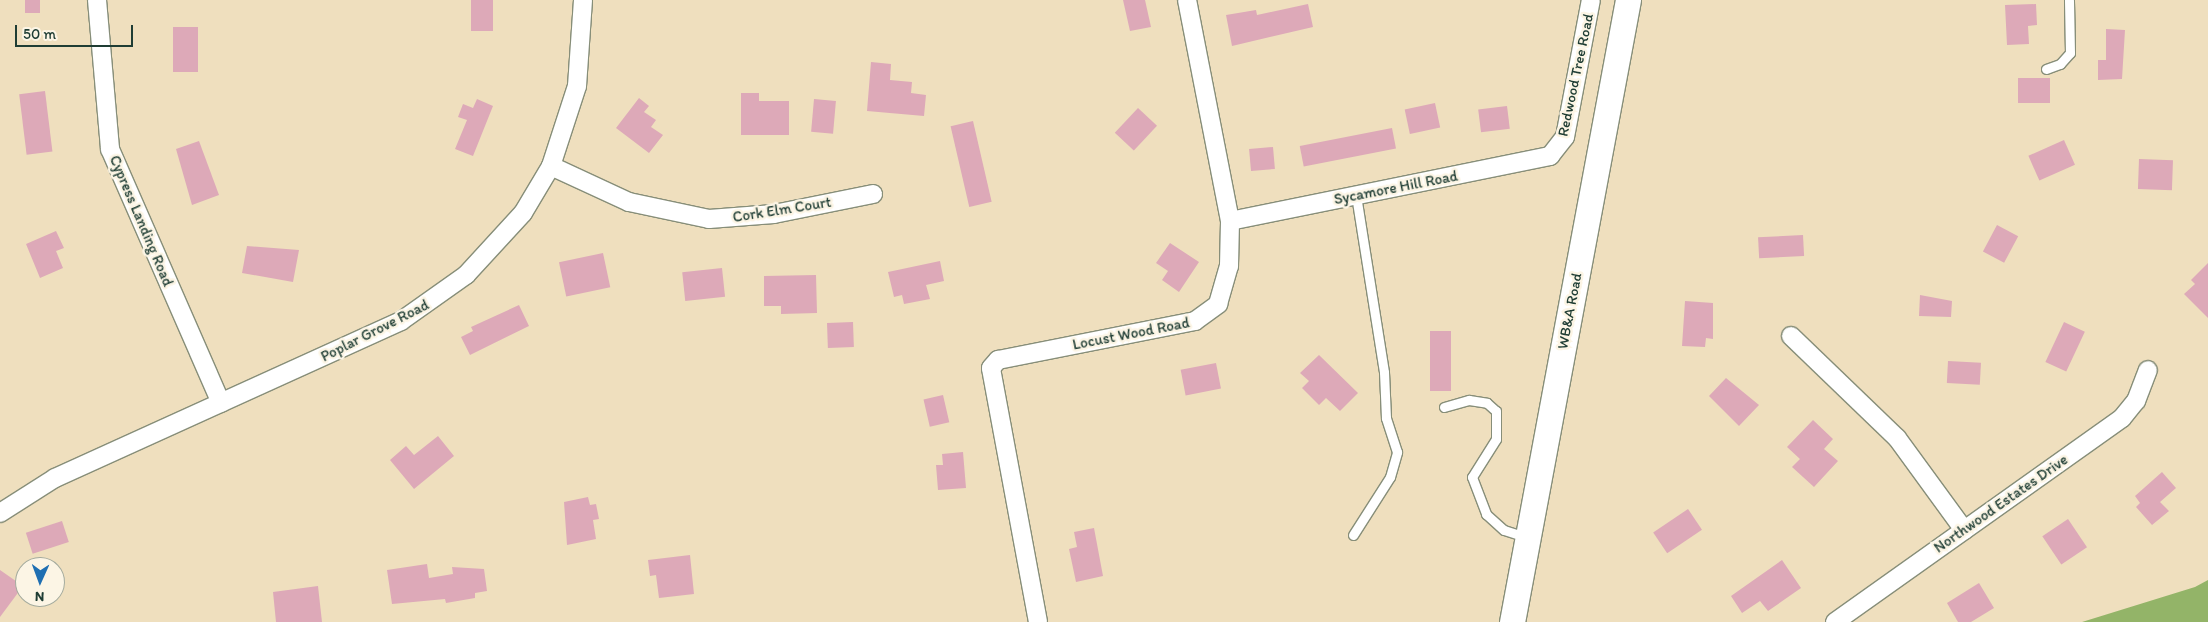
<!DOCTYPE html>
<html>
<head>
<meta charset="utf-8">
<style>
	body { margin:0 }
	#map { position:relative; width:2208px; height:622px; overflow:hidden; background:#efdfbe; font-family:Itim,sans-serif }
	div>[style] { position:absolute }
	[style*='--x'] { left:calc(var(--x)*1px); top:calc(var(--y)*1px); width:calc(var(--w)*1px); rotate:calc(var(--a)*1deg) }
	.forest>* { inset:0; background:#93b468 }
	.building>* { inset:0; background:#dda9b8; transform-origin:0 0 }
	.roads { filter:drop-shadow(1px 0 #878e79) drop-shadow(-1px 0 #878e79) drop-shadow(0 1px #878e79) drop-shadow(0 -1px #878e79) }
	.lane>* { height:9px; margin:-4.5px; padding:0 4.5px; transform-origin:4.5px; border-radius:4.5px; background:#fff }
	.street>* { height:18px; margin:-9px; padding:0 9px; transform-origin:9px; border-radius:9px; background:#fff }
	.secondary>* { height:25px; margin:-12.5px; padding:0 12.5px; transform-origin:12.5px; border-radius:12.5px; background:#fff }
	span { translate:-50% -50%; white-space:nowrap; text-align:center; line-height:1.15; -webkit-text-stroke:5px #fcf5e5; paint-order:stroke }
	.street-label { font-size:15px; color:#1f3d34 }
	.north { position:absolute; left:15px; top:557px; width:50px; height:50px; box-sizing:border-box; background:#fcf5e5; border:1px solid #a4ab9e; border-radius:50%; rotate:182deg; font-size:14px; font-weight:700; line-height:20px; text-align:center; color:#1f3d34 }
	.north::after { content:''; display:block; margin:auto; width:18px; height:22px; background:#1f6fb2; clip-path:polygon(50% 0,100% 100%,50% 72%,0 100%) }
	.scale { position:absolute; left:15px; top:25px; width:118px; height:22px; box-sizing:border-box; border:2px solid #1f3d34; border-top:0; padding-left:6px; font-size:15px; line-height:18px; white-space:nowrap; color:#1f3d34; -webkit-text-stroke:4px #fcf5e5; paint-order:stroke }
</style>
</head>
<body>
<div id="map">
	<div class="forest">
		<div style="clip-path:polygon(2208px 580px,2208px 622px,2082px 622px,2195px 587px)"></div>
	</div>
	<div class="building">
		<div style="left:25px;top:0;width:15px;height:13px"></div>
		<div style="left:471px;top:0;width:22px;height:31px"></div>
		<div style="clip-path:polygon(1123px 0,1145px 0,1151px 27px,1130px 31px)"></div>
		<div style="clip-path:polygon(1308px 4px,1313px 27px,1232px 46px,1226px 15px,1256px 10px,1257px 15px)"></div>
		<div style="clip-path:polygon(2036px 4px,2037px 25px,2028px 26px,2029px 44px,2007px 45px,2005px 5px)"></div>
		<div style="left:173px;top:27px;width:25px;height:45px"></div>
		<div style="clip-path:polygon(2106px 29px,2125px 30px,2122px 79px,2098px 80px,2098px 60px,2106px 60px)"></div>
		<div style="clip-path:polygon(871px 62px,891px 64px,890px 80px,912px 82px,911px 93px,926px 95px,924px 116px,867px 111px)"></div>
		<div style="left:2018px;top:78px;width:32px;height:25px"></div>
		<div style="left:45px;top:91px;width:61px;height:26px;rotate:83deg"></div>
		<div style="clip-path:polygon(741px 93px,759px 93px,759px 101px,789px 101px,789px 135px,741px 135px)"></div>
		<div style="clip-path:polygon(639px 98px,649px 106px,644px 112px,656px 120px,651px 127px,663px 135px,649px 153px,616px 128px)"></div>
		<div style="clip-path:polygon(477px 99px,493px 106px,473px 156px,455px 149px,467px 120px,458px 117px,463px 104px,473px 108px)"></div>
		<div style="left:814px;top:99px;width:22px;height:33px;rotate:5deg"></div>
		<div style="left:1435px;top:103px;width:25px;height:31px;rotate:78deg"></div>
		<div style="left:1507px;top:106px;width:23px;height:29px;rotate:83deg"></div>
		<div style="left:1138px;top:108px;width:26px;height:34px;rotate:43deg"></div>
		<div style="left:973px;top:121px;width:83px;height:23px;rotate:77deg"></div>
		<div style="left:1392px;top:128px;width:21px;height:94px;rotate:79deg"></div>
		<div style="left:2064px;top:140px;width:27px;height:39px;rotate:66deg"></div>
		<div style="clip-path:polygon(199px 141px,219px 195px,192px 205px,176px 149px)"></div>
		<div style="left:1273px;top:147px;width:22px;height:24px;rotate:85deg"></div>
		<div style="left:2139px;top:159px;width:34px;height:30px;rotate:2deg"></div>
		<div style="left:1997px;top:225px;width:24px;height:30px;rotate:28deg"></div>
		<div style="clip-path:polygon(56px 231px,64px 248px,56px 251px,63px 268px,40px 278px,26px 244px)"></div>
		<div style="left:1803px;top:235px;width:21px;height:45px;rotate:87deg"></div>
		<div style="clip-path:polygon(1170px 243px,1199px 262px,1179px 292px,1162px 280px,1168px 271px,1156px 263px)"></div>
		<div style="clip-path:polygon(247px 246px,299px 250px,293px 282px,242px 273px)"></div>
		<div style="left:603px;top:253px;width:35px;height:45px;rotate:78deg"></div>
		<div style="clip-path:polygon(940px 261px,944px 281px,926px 285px,930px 299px,904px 304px,902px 295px,894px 297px,888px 272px)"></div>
		<div style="clip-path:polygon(2208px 263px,2208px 318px,2184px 294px,2195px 284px,2191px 280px)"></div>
		<div style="left:722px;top:268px;width:29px;height:40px;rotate:84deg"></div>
		<div style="clip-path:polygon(816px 275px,817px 313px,781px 314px,781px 306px,764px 306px,764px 276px)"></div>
		<div style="clip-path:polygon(1920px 295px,1952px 301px,1951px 317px,1919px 316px)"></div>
		<div style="clip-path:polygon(1685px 301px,1713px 303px,1713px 339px,1706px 338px,1705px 347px,1682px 346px)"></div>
		<div style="clip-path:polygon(519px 305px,529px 326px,470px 355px,461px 337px,473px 331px,471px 327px)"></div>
		<div style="left:853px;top:322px;width:25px;height:26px;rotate:88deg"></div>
		<div style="left:2064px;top:322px;width:23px;height:44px;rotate:25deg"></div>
		<div style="left:1430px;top:331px;width:21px;height:60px"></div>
		<div style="clip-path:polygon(1319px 355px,1358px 393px,1340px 411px,1326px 398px,1319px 405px,1302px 388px,1309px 381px,1300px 373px)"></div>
		<div style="left:1948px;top:361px;width:33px;height:22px;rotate:3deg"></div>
		<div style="left:1216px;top:363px;width:26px;height:36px;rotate:79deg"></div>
		<div style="clip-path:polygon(1726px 378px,1759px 405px,1739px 426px,1709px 396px)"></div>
		<div style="left:943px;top:395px;width:28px;height:20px;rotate:77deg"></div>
		<div style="clip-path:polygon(1813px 420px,1833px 439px,1824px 449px,1838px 461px,1814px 487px,1792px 467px,1800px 459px,1787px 447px)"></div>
		<div style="clip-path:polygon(438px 436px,454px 456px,414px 489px,390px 460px,406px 446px,414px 455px)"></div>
		<div style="clip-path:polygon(963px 452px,966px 488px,938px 490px,936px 465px,943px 465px,942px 454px)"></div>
		<div style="clip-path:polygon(2162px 472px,2176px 488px,2160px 502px,2169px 511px,2152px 525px,2136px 507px,2140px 503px,2135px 496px)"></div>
		<div style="clip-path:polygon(588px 497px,590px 505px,596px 504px,599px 519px,593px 520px,596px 539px,567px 545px,564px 502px)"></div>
		<div style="left:1688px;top:509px;width:25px;height:42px;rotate:56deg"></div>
		<div style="left:2068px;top:519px;width:34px;height:31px;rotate:56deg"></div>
		<div style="left:62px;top:521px;width:22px;height:38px;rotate:72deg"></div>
		<div style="clip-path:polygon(1094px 528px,1103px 576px,1076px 582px,1069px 549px,1077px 547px,1074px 532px)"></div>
		<div style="clip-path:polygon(690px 555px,694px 594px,659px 598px,656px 575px,650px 576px,648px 560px)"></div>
		<div style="clip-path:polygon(1782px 560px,1801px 588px,1768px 611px,1760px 601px,1742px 613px,1731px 596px)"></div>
		<div style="clip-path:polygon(427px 564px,429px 578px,453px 574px,452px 567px,484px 569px,487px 591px,475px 593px,475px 598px,446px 603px,445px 599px,392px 604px,387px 570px)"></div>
		<div style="clip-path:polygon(0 570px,23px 586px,0 617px)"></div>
		<div style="clip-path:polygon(1979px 583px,1994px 608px,1971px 622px,1958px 622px,1947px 603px)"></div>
		<div style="clip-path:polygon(318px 586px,322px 622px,276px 622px,273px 592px)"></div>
	</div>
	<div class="roads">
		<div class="lane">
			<div style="--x:2046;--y:69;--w:15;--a:-20"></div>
			<div style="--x:2060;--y:64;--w:15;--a:-48"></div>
			<div style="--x:2070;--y:53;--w:53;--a:-91.1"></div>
			<div style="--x:1444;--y:407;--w:26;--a:-16"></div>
			<div style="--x:1469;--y:400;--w:18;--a:9"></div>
			<div style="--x:1487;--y:403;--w:12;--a:42"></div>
			<div style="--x:1496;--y:411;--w:28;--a:90"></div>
			<div style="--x:1496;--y:439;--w:45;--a:122.3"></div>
			<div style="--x:1472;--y:477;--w:40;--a:69"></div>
			<div style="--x:1486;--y:514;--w:24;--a:42"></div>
			<div style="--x:1504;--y:530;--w:22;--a:18"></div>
			<div style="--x:1353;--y:535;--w:69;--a:-57.5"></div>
			<div style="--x:1390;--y:477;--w:26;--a:-74"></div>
			<div style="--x:1397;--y:452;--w:36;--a:-108"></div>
			<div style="--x:1386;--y:418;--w:46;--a:-92.5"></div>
			<div style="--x:1384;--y:372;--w:178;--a:-99"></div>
		</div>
		<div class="street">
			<div style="--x:97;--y:0;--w:150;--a:85"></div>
			<div style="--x:110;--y:149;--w:277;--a:66.4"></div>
			<div style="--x:551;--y:166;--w:86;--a:24.8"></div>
			<div style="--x:629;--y:202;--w:82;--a:12"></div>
			<div style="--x:709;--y:219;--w:65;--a:-4.4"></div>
			<div style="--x:774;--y:214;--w:101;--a:-11.4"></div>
			<div style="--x:1230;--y:221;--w:327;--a:-11.5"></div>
			<div style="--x:1550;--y:156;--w:24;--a:-52"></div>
			<div style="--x:1565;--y:137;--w:139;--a:-79.3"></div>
			<div style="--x:1791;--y:336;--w:147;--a:43.9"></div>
			<div style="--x:1897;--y:438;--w:114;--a:53.9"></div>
			<div style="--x:0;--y:513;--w:65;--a:-32.5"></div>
			<div style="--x:55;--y:478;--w:380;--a:-24.4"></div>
			<div style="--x:401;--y:321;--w:80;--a:-35.3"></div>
			<div style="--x:466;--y:275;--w:84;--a:-47.4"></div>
			<div style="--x:523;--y:213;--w:55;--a:-59.2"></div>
			<div style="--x:551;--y:166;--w:84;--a:-72"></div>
			<div style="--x:577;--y:86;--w:86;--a:-86"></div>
			<div style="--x:1038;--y:622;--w:258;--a:-100.5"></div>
			<div style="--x:991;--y:368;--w:11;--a:-49"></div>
			<div style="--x:998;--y:360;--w:201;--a:-11.2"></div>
			<div style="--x:1195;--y:321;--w:29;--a:-36"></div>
			<div style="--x:1218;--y:304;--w:40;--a:-74"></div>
			<div style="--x:1229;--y:266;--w:45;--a:-88.7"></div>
			<div style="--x:1230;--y:221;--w:225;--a:-101"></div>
			<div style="--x:1835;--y:622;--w:352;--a:-35.4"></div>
			<div style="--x:2122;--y:418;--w:22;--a:-51"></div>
			<div style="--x:2136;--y:401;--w:33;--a:-69"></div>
		</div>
		<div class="secondary">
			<div style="--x:1512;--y:622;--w:633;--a:-79.44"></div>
		</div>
	</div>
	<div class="street-label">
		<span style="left:1576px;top:75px;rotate:-78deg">Redwood Tree Road</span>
		<span style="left:1396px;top:188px;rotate:-11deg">Sycamore Hill Road</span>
		<span style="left:782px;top:210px;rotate:-9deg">Cork Elm Court</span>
		<span style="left:141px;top:221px;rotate:67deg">Cypress Landing Road</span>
		<span style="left:1570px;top:311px;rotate:-79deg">WB&amp;A Road</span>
		<span style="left:375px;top:331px;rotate:-27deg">Poplar Grove Road</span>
		<span style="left:1131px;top:334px;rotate:-11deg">Locust Wood Road</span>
		<span style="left:2001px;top:504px;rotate:-35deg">Northwood Estates Drive</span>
	</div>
	<div class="north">N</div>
	<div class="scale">50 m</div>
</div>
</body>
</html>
